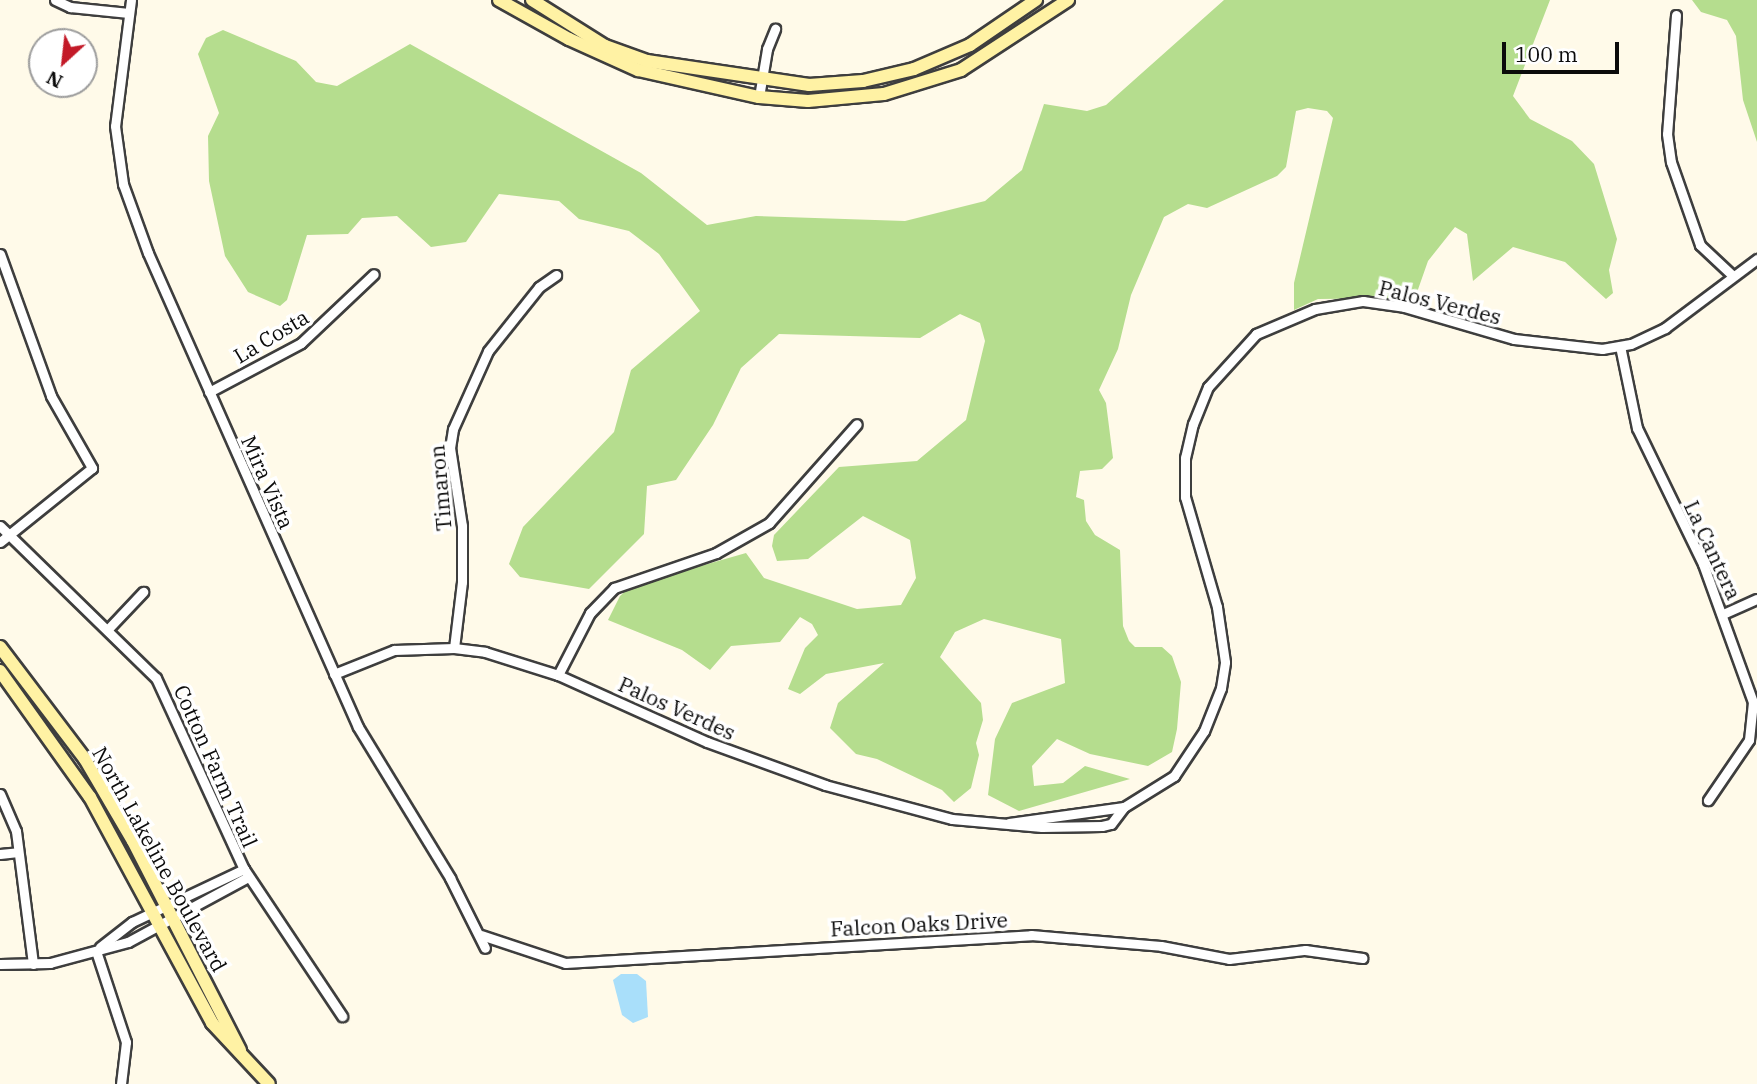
<!DOCTYPE html>
<html>
<head>
<meta charset="utf-8">
<style>
	body { margin:0 }
	#map { position:relative; width:1757px; height:1084px; overflow:hidden; background:#fffae9; font-family:"IBM Plex Serif",serif }
	div>[style] { position:absolute }
	[style*='--x'] { left:calc(var(--x)*1px); top:calc(var(--y)*1px); width:calc(var(--w)*1px); rotate:calc(var(--a)*1deg) }
	.forest>* { inset:0; background:#b5dd8e }
	.water>* { inset:0; background:#a9dffa }
	.roads { filter:drop-shadow(2px 0 #3e3e3e) drop-shadow(-2px 0 #3e3e3e) drop-shadow(0 2px #3e3e3e) drop-shadow(0 -2px #3e3e3e) }
	.street>* { height:9px; margin:-4.5px; padding:0 4.5px; transform-origin:4.5px; border-radius:4.5px; background:#fff }
	.secondary>* { height:12px; margin:-6px; padding:0 6px; transform-origin:6px; border-radius:6px; background:#fff2a4 }
	span { translate:-50% -50%; white-space:nowrap; text-align:center; line-height:1.15; -webkit-text-stroke:7px #fff; paint-order:stroke }
	.street-label { font-size:21px; color:#0b0b0b }
	.north { position:absolute; left:28px; top:28px; width:70px; height:70px; box-sizing:border-box; background:#fff; border:2px solid #9d9d9d; border-radius:50%; rotate:207deg; font-size:19px; font-weight:700; line-height:28px; text-align:center; color:#0b0b0b }
	.north::after { content:''; display:block; margin:auto; width:24px; height:32px; background:#c31a28; clip-path:polygon(50% 0,100% 100%,50% 72%,0 100%) }
	.scale { position:absolute; left:1502px; top:42px; width:117px; height:32px; box-sizing:border-box; border:4px solid #0b0b0b; border-top:0; padding-left:9px; font-size:21px; line-height:24px; white-space:nowrap; color:#0b0b0b; -webkit-text-stroke:5px #fff; paint-order:stroke }
</style>
</head>
<body>
<div id="map">
	<div class="forest">
		<div style="clip-path:polygon(1224px 0,1550px 0,1513px 96px,1530px 119px,1572px 141px,1594px 164px,1617px 239px,1609px 270px,1613px 293px,1606px 299px,1565px 262px,1513px 247px,1473px 281px,1467px 234px,1455px 227px,1428px 261px,1415px 298px,1318px 299px,1294px 310px,1294px 283px,1333px 118px,1327px 111px,1308px 108px,1296px 111px,1286px 167px,1277px 176px,1207px 208px,1188px 204px,1164px 217px,1131px 295px,1118px 349px,1099px 390px,1106px 403px,1113px 458px,1102px 469px,1080px 471px,1076px 497px,1084px 500px,1086px 521px,1095px 535px,1120px 550px,1123px 626px,1129px 641px,1135px 647px,1162px 647px,1172px 656px,1181px 682px,1177px 729px,1172px 752px,1148px 766px,1090px 754px,1057px 739px,1032px 766px,1034px 786px,1063px 783px,1085px 766px,1130px 779px,1019px 811px,988px 795px,995px 739px,1012px 703px,1065px 683px,1061px 639px,984px 619px,955px 632px,940px 657px,981px 703px,983px 720px,976px 743px,979px 755px,971px 788px,954px 802px,942px 790px,877px 759px,856px 754px,830px 728px,838px 703px,884px 663px,826px 674px,800px 694px,788px 689px,805px 648px,818px 635px,812px 624px,800px 617px,780px 642px,731px 646px,710px 670px,682px 650px,608px 620px,620px 596px,631px 586px,746px 553px,764px 578px,857px 609px,901px 605px,916px 578px,910px 540px,863px 516px,808px 559px,777px 561px,772px 546px,774px 535px,839px 467px,917px 461px,966px 420px,985px 341px,980px 323px,960px 314px,920px 338px,779px 334px,741px 368px,713px 425px,676px 480px,647px 486px,644px 534px,589px 589px,520px 577px,509px 564px,523px 527px,614px 432px,631px 370px,700px 311px,659px 254px,629px 231px,579px 219px,559px 201px,499px 194px,466px 242px,431px 247px,397px 216px,362px 218px,348px 234px,307px 235px,287px 300px,280px 306px,248px 292px,225px 256px,209px 181px,208px 136px,219px 113px,198px 54px,206px 38px,223px 30px,296px 61px,316px 82px,337px 86px,410px 44px,641px 173px,707px 225px,756px 216px,905px 221px,985px 201px,1022px 170px,1044px 104px,1087px 111px,1106px 105px)"></div>
		<div style="clip-path:polygon(1692px 0,1757px 0,1757px 142px,1743px 100px,1736px 36px,1727px 20px,1701px 12px)"></div>
	</div>
	<div class="water">
		<div style="clip-path:polygon(621px 974px,637px 974px,646px 981px,648px 1017px,633px 1023px,622px 1015px,613px 980px)"></div>
	</div>
	<div class="roads">
		<div class="street">
			<div style="--x:55;--y:0;--w:17;--a:25"></div>
			<div style="--x:70;--y:7;--w:59;--a:5.8"></div>
			<div style="--x:131;--y:0;--w:127;--a:97.2"></div>
			<div style="--x:115;--y:126;--w:59;--a:82.1"></div>
			<div style="--x:123;--y:184;--w:73;--a:70.1"></div>
			<div style="--x:148;--y:253;--w:518;--a:66.1"></div>
			<div style="--x:358;--y:727;--w:177;--a:58.6"></div>
			<div style="--x:450;--y:878;--w:78;--a:63.4"></div>
			<div style="--x:1676;--y:15;--w:119;--a:94.3"></div>
			<div style="--x:1667;--y:134;--w:28;--a:82"></div>
			<div style="--x:1671;--y:162;--w:88;--a:70.7"></div>
			<div style="--x:1700;--y:245;--w:45;--a:43.2"></div>
			<div style="--x:759;--y:97;--w:49;--a:-80.5"></div>
			<div style="--x:767;--y:49;--w:22;--a:-68"></div>
			<div style="--x:0;--y:254;--w:151;--a:70.2"></div>
			<div style="--x:51;--y:396;--w:83;--a:60.3"></div>
			<div style="--x:92;--y:468;--w:118;--a:141.2"></div>
			<div style="--x:1620;--y:346;--w:84;--a:78.3"></div>
			<div style="--x:1637;--y:428;--w:151;--a:64.1"></div>
			<div style="--x:1703;--y:564;--w:147;--a:70.1"></div>
			<div style="--x:1753;--y:702;--w:38;--a:96"></div>
			<div style="--x:1749;--y:740;--w:73;--a:124.3"></div>
			<div style="--x:209;--y:392;--w:104;--a:-28"></div>
			<div style="--x:301;--y:343;--w:100;--a:-43.4"></div>
			<div style="--x:0;--y:526;--w:218;--a:44.3"></div>
			<div style="--x:156;--y:678;--w:210;--a:65.3"></div>
			<div style="--x:244;--y:869;--w:177;--a:56.3"></div>
			<div style="--x:1723;--y:614;--w:37;--a:-24"></div>
			<div style="--x:109;--y:628;--w:50;--a:-46.6"></div>
			<div style="--x:454;--y:648;--w:66;--a:-83.1"></div>
			<div style="--x:462;--y:582;--w:56;--a:-90"></div>
			<div style="--x:462;--y:526;--w:79;--a:-98.7"></div>
			<div style="--x:450;--y:448;--w:19;--a:-81"></div>
			<div style="--x:453;--y:429;--w:85;--a:-65.8"></div>
			<div style="--x:488;--y:351;--w:82;--a:-51.4"></div>
			<div style="--x:539;--y:287;--w:21;--a:-35"></div>
			<div style="--x:334;--y:674;--w:65;--a:-21.8"></div>
			<div style="--x:394;--y:650;--w:60;--a:-1.9"></div>
			<div style="--x:454;--y:648;--w:31;--a:7"></div>
			<div style="--x:485;--y:652;--w:77;--a:17.5"></div>
			<div style="--x:558;--y:675;--w:163;--a:24.2"></div>
			<div style="--x:707;--y:742;--w:126;--a:20"></div>
			<div style="--x:825;--y:785;--w:131;--a:15"></div>
			<div style="--x:952;--y:819;--w:90;--a:5.1"></div>
			<div style="--x:1042;--y:827;--w:60;--a:-1"></div>
			<div style="--x:1102;--y:826;--w:9;--a:-13"></div>
			<div style="--x:1111;--y:824;--w:21;--a:-53"></div>
			<div style="--x:558;--y:675;--w:70;--a:-62.7"></div>
			<div style="--x:590;--y:613;--w:35;--a:-46"></div>
			<div style="--x:614;--y:588;--w:108;--a:-18.9"></div>
			<div style="--x:716;--y:553;--w:61;--a:-29.5"></div>
			<div style="--x:769;--y:523;--w:132;--a:-48.4"></div>
			<div style="--x:0;--y:794;--w:40;--a:66.6"></div>
			<div style="--x:16;--y:831;--w:134;--a:82.7"></div>
			<div style="--x:1009;--y:823;--w:116;--a:-7.9"></div>
			<div style="--x:1124;--y:807;--w:59;--a:-31.8"></div>
			<div style="--x:1174;--y:776;--w:54;--a:-56.3"></div>
			<div style="--x:1204;--y:731;--w:46;--a:-68.4"></div>
			<div style="--x:1221;--y:688;--w:26;--a:-81"></div>
			<div style="--x:1225;--y:662;--w:56;--a:-98.3"></div>
			<div style="--x:1217;--y:607;--w:115;--a:-106.2"></div>
			<div style="--x:1185;--y:497;--w:39;--a:-90"></div>
			<div style="--x:1185;--y:458;--w:35;--a:-77"></div>
			<div style="--x:1193;--y:424;--w:40;--a:-68"></div>
			<div style="--x:1208;--y:387;--w:72;--a:-47.8"></div>
			<div style="--x:1256;--y:334;--w:64;--a:-23"></div>
			<div style="--x:1315;--y:309;--w:49;--a:-9.5"></div>
			<div style="--x:1363;--y:301;--w:41;--a:8.3"></div>
			<div style="--x:1404;--y:307;--w:115;--a:16.2"></div>
			<div style="--x:1514;--y:339;--w:89;--a:6.5"></div>
			<div style="--x:1602;--y:349;--w:29;--a:-10"></div>
			<div style="--x:1631;--y:344;--w:38;--a:-25"></div>
			<div style="--x:1665;--y:328;--w:115;--a:-36.9"></div>
			<div style="--x:0;--y:854;--w:18;--a:-6"></div>
			<div style="--x:481;--y:935;--w:89;--a:18.4"></div>
			<div style="--x:565;--y:963;--w:467;--a:-3.4"></div>
			<div style="--x:1031;--y:935;--w:130;--a:4.8"></div>
			<div style="--x:1161;--y:946;--w:69;--a:10.8"></div>
			<div style="--x:1229;--y:959;--w:77;--a:-6.8"></div>
			<div style="--x:1305;--y:950;--w:58;--a:8"></div>
			<div style="--x:100;--y:947;--w:41;--a:-38"></div>
			<div style="--x:132;--y:922;--w:124;--a:-25.3"></div>
			<div style="--x:96;--y:951;--w:96;--a:71.8"></div>
			<div style="--x:126;--y:1042;--w:42;--a:96.8"></div>
			<div style="--x:0;--y:964;--w:50;--a:-1.1"></div>
			<div style="--x:50;--y:963;--w:81;--a:-15.1"></div>
			<div style="--x:128;--y:942;--w:136;--a:-28.4"></div>
		</div>
		<div class="secondary">
			<div style="--x:499;--y:0;--w:80;--a:29.1"></div>
			<div style="--x:569;--y:39;--w:76;--a:24.2"></div>
			<div style="--x:638;--y:70;--w:124;--a:12.6"></div>
			<div style="--x:759;--y:97;--w:49;--a:4.7"></div>
			<div style="--x:808;--y:101;--w:76;--a:-5.3"></div>
			<div style="--x:884;--y:94;--w:81;--a:-17.3"></div>
			<div style="--x:961;--y:70;--w:128;--a:-33.2"></div>
			<div style="--x:532;--y:0;--w:86;--a:32.2"></div>
			<div style="--x:605;--y:46;--w:45;--a:19.7"></div>
			<div style="--x:647;--y:61;--w:164;--a:8.4"></div>
			<div style="--x:809;--y:85;--w:54;--a:-4.2"></div>
			<div style="--x:863;--y:81;--w:52;--a:-13.2"></div>
			<div style="--x:914;--y:69;--w:61;--a:-23.2"></div>
			<div style="--x:970;--y:45;--w:80;--a:-34.3"></div>
			<div style="--x:0;--y:647;--w:141;--a:52.8"></div>
			<div style="--x:85;--y:759;--w:95;--a:59.7"></div>
			<div style="--x:133;--y:841;--w:235;--a:62.9"></div>
			<div style="--x:0;--y:671;--w:155;--a:54.5"></div>
			<div style="--x:90;--y:797;--w:257;--a:61.6"></div>
			<div style="--x:212;--y:1023;--w:83;--a:46.9"></div>
		</div>
	</div>
	<div class="street-label">
		<span style="left:1440px;top:302px;rotate:14deg">Palos Verdes</span>
		<span style="left:271px;top:336px;rotate:-31deg">La Costa</span>
		<span style="left:268px;top:482px;rotate:66deg">Mira Vista</span>
		<span style="left:440px;top:488px;rotate:-95deg">Timaron</span>
		<span style="left:1713px;top:550px;rotate:65deg">La Cantera</span>
		<span style="left:677px;top:708px;rotate:24deg">Palos Verdes</span>
		<span style="left:216px;top:766px;rotate:66deg">Cotton Farm Trail</span>
		<span style="left:160px;top:859px;rotate:61deg">North Lakeline Boulevard</span>
		<span style="left:919px;top:924px;rotate:-3deg">Falcon Oaks Drive</span>
	</div>
	<div class="north">N</div>
	<div class="scale">100 m</div>
</div>
</body>
</html>
